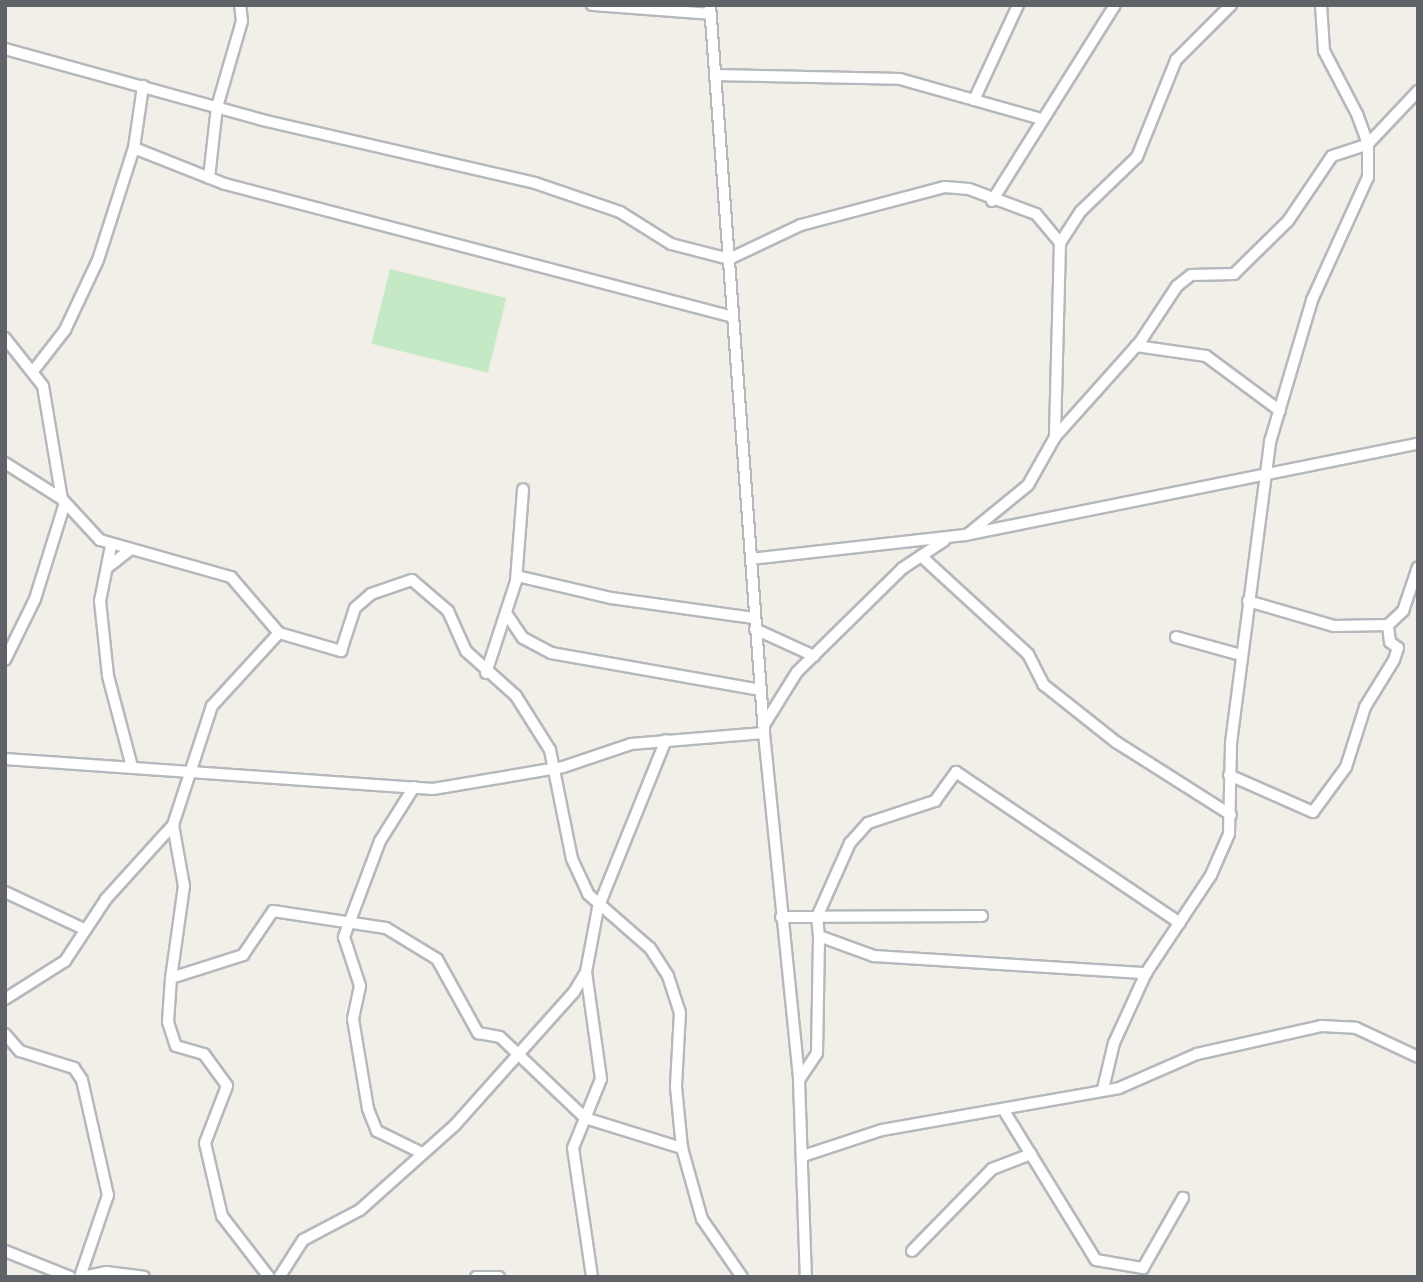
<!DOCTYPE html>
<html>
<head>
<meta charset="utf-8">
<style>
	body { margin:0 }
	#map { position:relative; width:1423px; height:1282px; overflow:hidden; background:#f1efe8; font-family:Inter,sans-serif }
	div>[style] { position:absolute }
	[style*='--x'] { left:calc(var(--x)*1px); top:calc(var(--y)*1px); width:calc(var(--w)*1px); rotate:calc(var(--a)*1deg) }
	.green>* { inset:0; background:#c5e8c5; transform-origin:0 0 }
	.roads { filter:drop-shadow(2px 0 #b5b8bc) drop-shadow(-2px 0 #b5b8bc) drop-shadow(0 2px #b5b8bc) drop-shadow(0 -2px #b5b8bc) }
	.minor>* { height:10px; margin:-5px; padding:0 5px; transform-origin:5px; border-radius:5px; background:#fff }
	span { translate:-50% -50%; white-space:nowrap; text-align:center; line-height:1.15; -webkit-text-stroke:5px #fff; paint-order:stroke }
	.frame { position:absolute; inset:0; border:7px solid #5f6368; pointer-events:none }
</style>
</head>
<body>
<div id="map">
	<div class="green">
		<div style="left:390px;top:269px;width:120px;height:77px;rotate:14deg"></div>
	</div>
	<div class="roads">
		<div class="minor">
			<div style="--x:592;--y:5;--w:119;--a:4.3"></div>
			<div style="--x:710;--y:5;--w:730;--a:85.76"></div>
			<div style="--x:764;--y:733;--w:349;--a:84.2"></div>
			<div style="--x:799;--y:1080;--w:197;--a:88"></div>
			<div style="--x:5;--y:49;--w:267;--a:15.4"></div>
			<div style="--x:262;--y:120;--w:280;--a:13"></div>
			<div style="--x:535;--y:183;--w:90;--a:18.8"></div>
			<div style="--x:620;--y:212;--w:60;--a:32.1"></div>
			<div style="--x:671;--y:244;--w:60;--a:14.5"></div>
			<div style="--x:729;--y:259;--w:80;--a:-25.3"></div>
			<div style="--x:801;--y:225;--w:149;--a:-14.8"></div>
			<div style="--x:945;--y:187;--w:24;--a:5"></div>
			<div style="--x:969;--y:189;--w:72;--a:20.5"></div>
			<div style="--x:1036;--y:214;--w:38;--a:50"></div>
			<div style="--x:1060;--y:243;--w:194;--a:91.5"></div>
			<div style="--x:715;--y:75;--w:185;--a:1.2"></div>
			<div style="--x:900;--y:79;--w:147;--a:15.8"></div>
			<div style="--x:974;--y:100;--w:105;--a:-65.1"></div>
			<div style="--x:134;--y:148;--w:98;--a:21.6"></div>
			<div style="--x:225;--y:184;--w:525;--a:14.67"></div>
			<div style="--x:209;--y:178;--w:71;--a:-83.6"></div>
			<div style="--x:217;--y:107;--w:90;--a:-73.8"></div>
			<div style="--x:242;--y:21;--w:16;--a:-97"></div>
			<div style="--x:992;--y:201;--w:231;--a:-57.9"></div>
			<div style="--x:1060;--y:243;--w:38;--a:-57"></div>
			<div style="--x:1081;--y:211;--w:78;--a:-44"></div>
			<div style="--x:1137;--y:157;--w:105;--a:-68.1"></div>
			<div style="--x:1176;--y:60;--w:78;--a:-45"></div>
			<div style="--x:5;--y:338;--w:61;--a:51.6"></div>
			<div style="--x:43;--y:386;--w:115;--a:80.5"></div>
			<div style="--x:1136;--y:346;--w:71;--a:8.1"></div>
			<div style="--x:1206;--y:356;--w:92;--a:36.6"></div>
			<div style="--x:34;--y:370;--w:51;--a:-52.2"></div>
			<div style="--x:65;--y:330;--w:77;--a:-64.8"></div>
			<div style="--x:98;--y:260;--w:118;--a:-72.2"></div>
			<div style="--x:134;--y:148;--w:63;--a:-81.7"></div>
			<div style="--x:5;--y:463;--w:67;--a:32.3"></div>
			<div style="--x:62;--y:499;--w:56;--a:47.2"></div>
			<div style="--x:100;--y:540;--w:136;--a:15.8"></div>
			<div style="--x:231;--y:577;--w:74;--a:49.4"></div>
			<div style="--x:279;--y:633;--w:65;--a:16.2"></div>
			<div style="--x:341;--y:651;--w:45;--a:-72"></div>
			<div style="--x:355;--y:608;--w:21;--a:-41"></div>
			<div style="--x:371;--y:594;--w:43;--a:-18.9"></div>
			<div style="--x:412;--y:580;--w:48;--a:40.7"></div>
			<div style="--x:448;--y:611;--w:44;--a:65.8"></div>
			<div style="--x:466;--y:651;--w:67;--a:42"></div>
			<div style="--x:516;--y:696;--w:64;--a:57.8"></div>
			<div style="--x:550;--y:750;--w:111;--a:78.6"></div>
			<div style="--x:572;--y:859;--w:38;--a:65"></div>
			<div style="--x:588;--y:894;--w:82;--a:41.1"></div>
			<div style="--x:650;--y:948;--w:33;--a:57"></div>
			<div style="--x:668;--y:976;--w:38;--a:72"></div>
			<div style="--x:680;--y:1012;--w:75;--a:93.1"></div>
			<div style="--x:676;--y:1087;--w:61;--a:84.4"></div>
			<div style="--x:682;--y:1148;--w:74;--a:74.3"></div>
			<div style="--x:702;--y:1219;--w:70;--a:55.4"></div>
			<div style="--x:968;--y:534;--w:77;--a:-39.2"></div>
			<div style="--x:1028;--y:485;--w:55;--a:-60.6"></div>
			<div style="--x:1055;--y:437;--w:127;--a:-48.2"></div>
			<div style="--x:1140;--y:342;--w:67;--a:-56.5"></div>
			<div style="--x:1177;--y:286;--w:18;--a:-38"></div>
			<div style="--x:1191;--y:275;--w:43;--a:-1.3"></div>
			<div style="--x:1234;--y:274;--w:76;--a:-44.5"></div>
			<div style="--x:1288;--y:221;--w:78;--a:-55.9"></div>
			<div style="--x:1332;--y:156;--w:38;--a:-18"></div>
			<div style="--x:1368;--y:144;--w:73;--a:-46.7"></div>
			<div style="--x:111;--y:546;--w:56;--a:101.3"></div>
			<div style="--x:100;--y:601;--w:75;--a:83.9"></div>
			<div style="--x:108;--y:676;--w:94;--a:75.2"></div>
			<div style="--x:921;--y:556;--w:145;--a:42.5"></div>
			<div style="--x:1028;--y:654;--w:35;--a:63"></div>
			<div style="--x:1044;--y:685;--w:92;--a:38.4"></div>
			<div style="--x:1116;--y:742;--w:136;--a:32.4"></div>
			<div style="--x:751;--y:559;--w:215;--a:-6.4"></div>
			<div style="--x:965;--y:535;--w:462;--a:-11.4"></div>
			<div style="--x:108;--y:567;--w:28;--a:-38"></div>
			<div style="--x:517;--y:576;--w:97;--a:13.2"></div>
			<div style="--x:611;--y:598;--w:144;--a:8"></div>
			<div style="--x:1248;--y:601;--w:90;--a:16.2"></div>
			<div style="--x:1334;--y:626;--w:54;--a:-1.1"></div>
			<div style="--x:506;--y:613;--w:30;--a:56"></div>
			<div style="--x:523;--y:638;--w:32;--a:28"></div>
			<div style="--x:551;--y:653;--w:213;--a:10"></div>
			<div style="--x:755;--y:629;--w:65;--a:24.6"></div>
			<div style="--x:1176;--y:637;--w:67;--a:15.5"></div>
			<div style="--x:5;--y:660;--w:68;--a:-63.8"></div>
			<div style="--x:35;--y:599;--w:97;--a:-72.7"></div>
			<div style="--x:486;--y:673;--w:97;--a:-71.9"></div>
			<div style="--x:516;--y:581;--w:92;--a:-85.6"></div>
			<div style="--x:764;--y:725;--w:62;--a:-58.1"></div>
			<div style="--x:797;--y:672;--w:148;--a:-44.5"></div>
			<div style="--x:903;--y:568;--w:50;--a:-33.7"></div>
			<div style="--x:5;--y:759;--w:429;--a:4"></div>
			<div style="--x:433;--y:789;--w:132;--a:-9.6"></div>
			<div style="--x:563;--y:767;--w:72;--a:-18.7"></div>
			<div style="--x:631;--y:744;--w:133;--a:-4.7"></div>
			<div style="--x:1229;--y:775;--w:92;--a:23.8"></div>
			<div style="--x:1313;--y:812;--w:56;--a:-53.7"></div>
			<div style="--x:1346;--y:767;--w:63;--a:-72.4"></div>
			<div style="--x:1365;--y:707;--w:55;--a:-58.3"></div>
			<div style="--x:1394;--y:660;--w:13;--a:-72"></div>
			<div style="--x:1398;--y:648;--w:10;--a:-143"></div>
			<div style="--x:1390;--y:642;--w:17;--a:-97"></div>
			<div style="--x:1388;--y:625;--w:21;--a:-43"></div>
			<div style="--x:1403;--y:611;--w:46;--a:-71.2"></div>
			<div style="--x:414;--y:787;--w:64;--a:122.2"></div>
			<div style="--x:380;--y:841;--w:103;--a:110.6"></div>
			<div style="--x:344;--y:937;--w:52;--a:71.9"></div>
			<div style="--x:360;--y:986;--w:34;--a:102"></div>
			<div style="--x:353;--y:1019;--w:91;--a:80.5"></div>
			<div style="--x:368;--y:1109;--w:24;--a:68"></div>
			<div style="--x:377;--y:1131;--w:50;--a:26.1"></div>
			<div style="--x:173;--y:825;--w:62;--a:79.8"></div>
			<div style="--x:184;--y:886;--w:93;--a:98"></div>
			<div style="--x:171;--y:978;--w:76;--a:-17.7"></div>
			<div style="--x:243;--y:955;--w:53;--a:-55.7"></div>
			<div style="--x:273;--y:911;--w:114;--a:8.6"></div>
			<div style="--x:386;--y:928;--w:60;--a:31.3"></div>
			<div style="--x:437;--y:959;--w:85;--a:61"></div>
			<div style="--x:478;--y:1033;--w:22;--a:10"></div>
			<div style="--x:500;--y:1037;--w:117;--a:43.6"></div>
			<div style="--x:585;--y:1118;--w:102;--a:17.2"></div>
			<div style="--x:5;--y:892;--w:89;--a:25.1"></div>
			<div style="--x:982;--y:916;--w:165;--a:179.7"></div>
			<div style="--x:817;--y:917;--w:81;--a:-66"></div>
			<div style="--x:850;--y:843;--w:27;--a:-48"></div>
			<div style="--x:868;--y:823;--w:71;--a:-18.2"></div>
			<div style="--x:935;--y:801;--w:36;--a:-54"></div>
			<div style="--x:956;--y:772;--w:270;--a:34"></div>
			<div style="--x:781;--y:917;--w:36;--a:0"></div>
			<div style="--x:817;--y:917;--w:19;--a:84"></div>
			<div style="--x:819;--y:936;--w:59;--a:20"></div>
			<div style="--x:874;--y:956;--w:273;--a:3.6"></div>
			<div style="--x:586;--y:972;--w:108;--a:82"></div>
			<div style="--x:601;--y:1079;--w:74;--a:112.1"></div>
			<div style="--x:573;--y:1148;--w:130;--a:81.6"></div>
			<div style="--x:171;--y:978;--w:44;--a:93.9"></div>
			<div style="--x:168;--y:1022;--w:25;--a:72"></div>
			<div style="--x:176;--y:1046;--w:29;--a:16"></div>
			<div style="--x:204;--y:1054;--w:39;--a:54"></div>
			<div style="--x:227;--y:1086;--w:61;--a:111.1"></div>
			<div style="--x:205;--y:1143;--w:75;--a:76.9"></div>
			<div style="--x:222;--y:1216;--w:77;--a:52.4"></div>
			<div style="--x:5;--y:999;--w:71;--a:-32.3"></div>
			<div style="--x:65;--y:961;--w:74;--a:-56.5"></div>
			<div style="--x:106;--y:899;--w:100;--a:-47.8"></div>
			<div style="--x:173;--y:825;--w:125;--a:-71.9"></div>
			<div style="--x:212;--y:706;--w:99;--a:-47.5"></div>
			<div style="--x:5;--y:1034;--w:23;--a:49"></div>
			<div style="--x:20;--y:1051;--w:57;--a:17.5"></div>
			<div style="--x:74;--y:1068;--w:14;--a:56"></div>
			<div style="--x:82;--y:1080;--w:118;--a:77.3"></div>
			<div style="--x:108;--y:1195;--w:87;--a:108.9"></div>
			<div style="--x:799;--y:1080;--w:32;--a:-56"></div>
			<div style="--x:817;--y:1053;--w:117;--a:-89"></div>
			<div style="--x:1103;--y:1089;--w:47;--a:-76.6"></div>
			<div style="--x:1114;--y:1043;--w:77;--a:-65.4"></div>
			<div style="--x:1146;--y:973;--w:118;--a:-56.4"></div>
			<div style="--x:1211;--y:875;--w:45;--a:-66.3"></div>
			<div style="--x:1229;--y:834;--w:91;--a:-88.7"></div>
			<div style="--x:1231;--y:743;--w:304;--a:-82.6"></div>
			<div style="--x:1270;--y:442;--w:148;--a:-73.5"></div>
			<div style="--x:1312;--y:300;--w:135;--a:-65.5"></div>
			<div style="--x:1368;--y:177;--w:33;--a:-90"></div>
			<div style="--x:1368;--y:144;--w:32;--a:-110"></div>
			<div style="--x:1357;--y:114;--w:71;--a:-117.6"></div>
			<div style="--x:1324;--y:51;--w:46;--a:-93.7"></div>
			<div style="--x:1003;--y:1109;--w:177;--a:58.4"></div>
			<div style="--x:1096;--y:1260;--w:48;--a:9.7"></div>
			<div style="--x:1143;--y:1268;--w:81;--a:-60.3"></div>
			<div style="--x:803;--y:1156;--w:83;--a:-18.2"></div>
			<div style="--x:882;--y:1130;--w:241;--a:-10"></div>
			<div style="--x:1119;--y:1088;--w:85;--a:-23.6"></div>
			<div style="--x:1197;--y:1054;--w:127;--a:-12.7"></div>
			<div style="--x:1321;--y:1026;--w:35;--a:3"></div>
			<div style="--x:1356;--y:1028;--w:68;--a:25.1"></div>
			<div style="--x:5;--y:1251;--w:70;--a:21.8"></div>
			<div style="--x:912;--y:1251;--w:115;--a:-45.7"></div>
			<div style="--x:992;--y:1169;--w:42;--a:-21"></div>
			<div style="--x:280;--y:1276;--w:43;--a:-57.4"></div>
			<div style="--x:303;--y:1240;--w:64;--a:-27.8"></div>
			<div style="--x:360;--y:1210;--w:127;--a:-41.8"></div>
			<div style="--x:455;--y:1125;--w:178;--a:-48.2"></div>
			<div style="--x:574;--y:992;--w:23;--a:-59"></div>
			<div style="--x:586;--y:972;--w:65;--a:-79.4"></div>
			<div style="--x:598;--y:908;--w:181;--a:-68"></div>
			<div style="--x:83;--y:1277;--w:24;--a:-12"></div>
			<div style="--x:106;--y:1272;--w:38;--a:7"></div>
			<div style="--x:476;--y:1277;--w:23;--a:0"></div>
		</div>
	</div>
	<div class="frame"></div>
</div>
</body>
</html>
